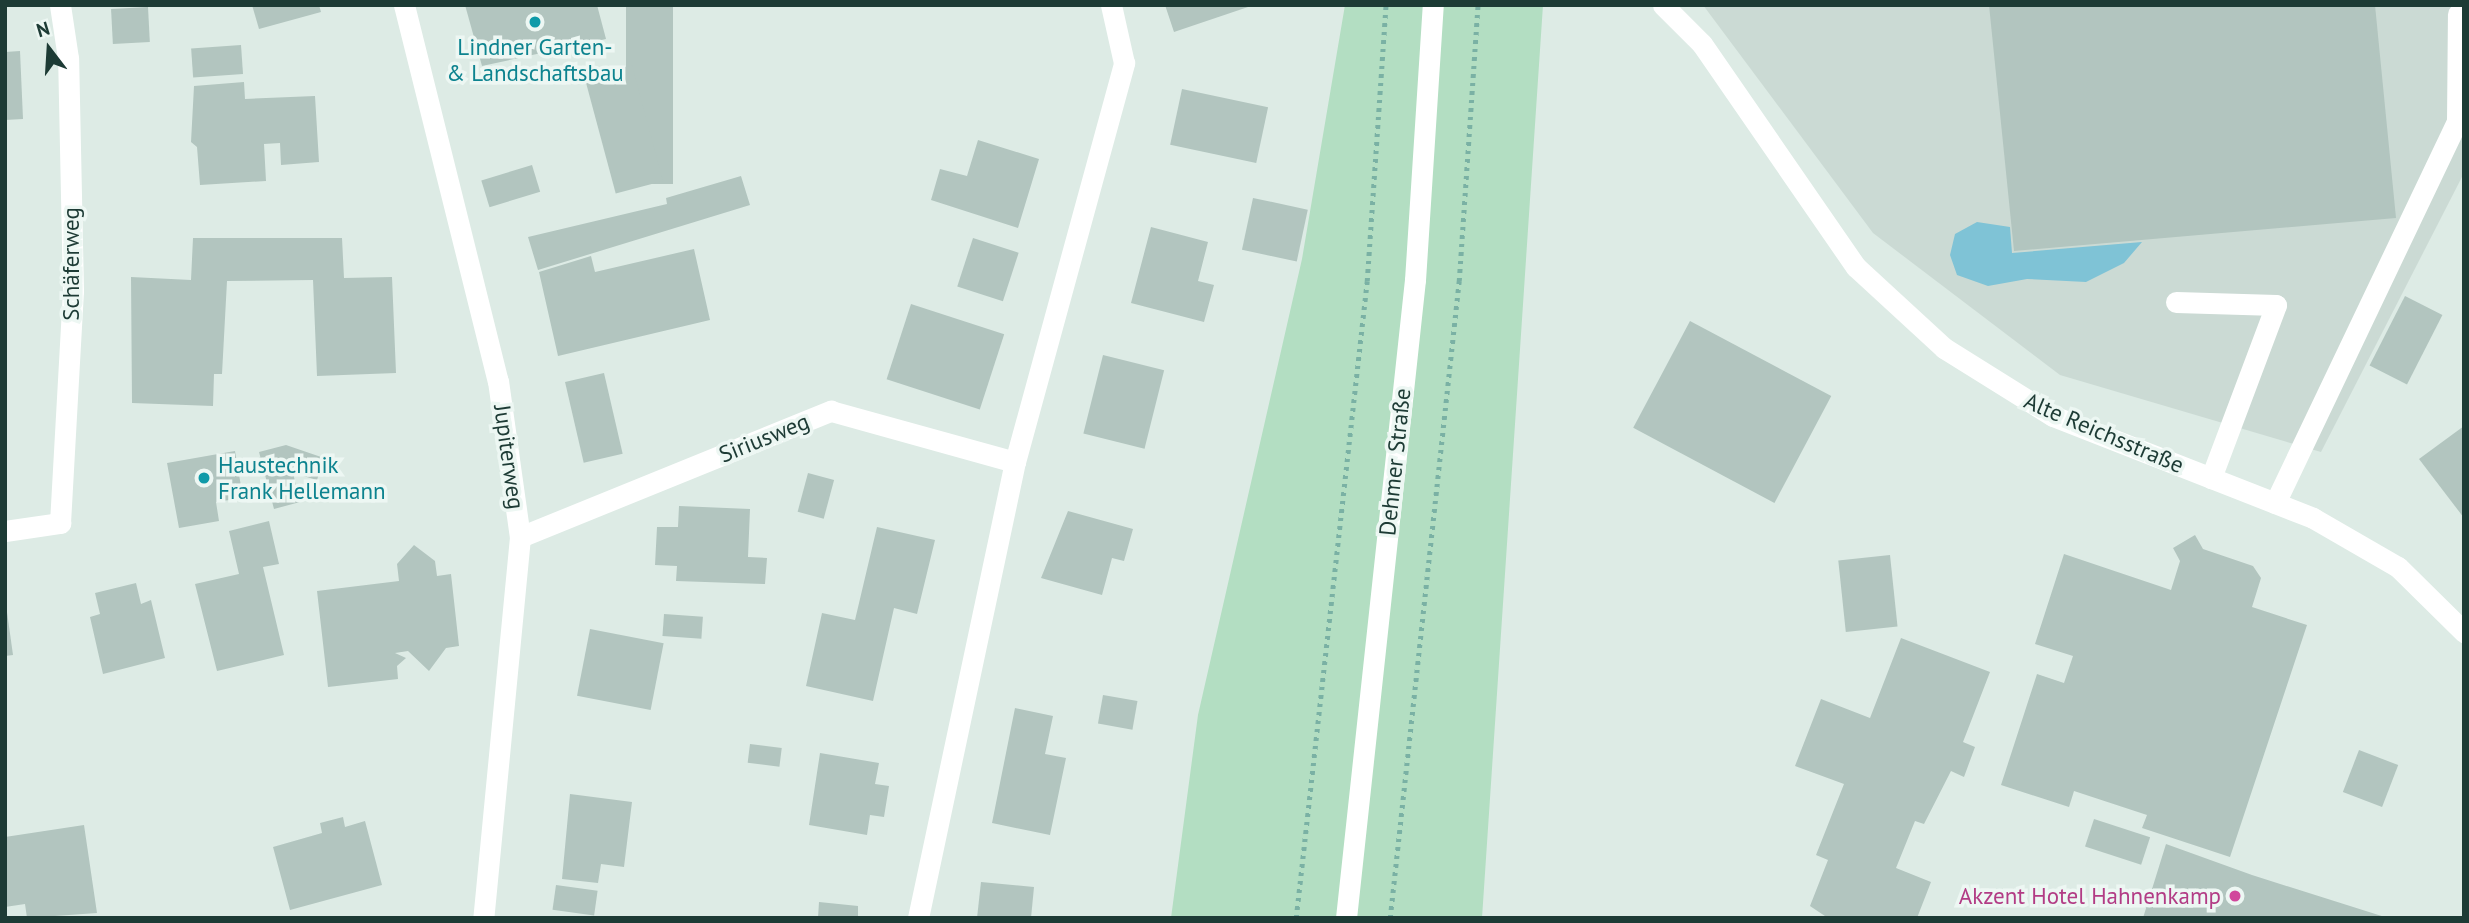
<!DOCTYPE html>
<html>
<head>
<meta charset="utf-8">
<style>
	body { margin:0 }
	#map { position:relative; width:2469px; height:923px; overflow:hidden; background:#ddebe5; font-family:"PT Sans",sans-serif }
	div>[style] { position:absolute }
	[style*='--x'] { left:calc(var(--x)*1px); top:calc(var(--y)*1px); width:calc(var(--w)*1px); rotate:calc(var(--a)*1deg) }
	.built>* { inset:0; background:#cbdad4 }
	.green>* { inset:0; background:#b3dec2 }
	.water>* { inset:0; background:#7fc3d6 }
	.building>* { inset:0; background:#b2c5bf; transform-origin:0 0 }
	.path>* { height:4.5px; margin-top:-2.25px; transform-origin:0; background:repeating-linear-gradient(90deg,#7ab1a4 0 3.5px,transparent 0 8.5px) }
	.service>* { height:21px; margin:-10.5px; padding:0 10.5px; transform-origin:10.5px; border-radius:10.5px; background:#fff }
	.minor>* { height:21px; margin:-10.5px; padding:0 10.5px; transform-origin:10.5px; border-radius:10.5px; background:#fff }
	.tertiary>* { height:21px; margin:-10.5px; padding:0 10.5px; transform-origin:10.5px; border-radius:10.5px; background:#fff }
	.dots>* { width:19px; height:19px; translate:-50% -50%; box-sizing:border-box; border:4px solid #edf7f3; border-radius:50% }
	span { translate:-50% -50%; white-space:nowrap; text-align:center; line-height:1.15; -webkit-text-stroke:7px #edf7f3; paint-order:stroke }
	.culture-label { font-size:23px; color:#0d838f }
	.left { translate:0 -50%; text-align:left }
	.street-label { font-size:23px; color:#1d3b35 }
	.hotel-label { font-size:23px; color:#b23c85 }
	.right { translate:-100% -50%; text-align:right }
	.frame { position:absolute; inset:0; border:7px solid #1d3b35; pointer-events:none }
	.north { position:absolute; left:14px; top:14px; width:70px; height:70px; -webkit-text-stroke:5px #edf7f3; paint-order:stroke; rotate:343deg; font-size:19px; font-weight:700; line-height:28px; text-align:center; color:#1d3b35 }
	.north::after { content:''; display:block; margin:auto; width:24px; height:32px; background:#1d3b35; clip-path:polygon(50% 0,100% 100%,50% 72%,0 100%) }
</style>
</head>
<body>
<div id="map">
	<div class="built">
		<div style="clip-path:polygon(1703px 5px,2464px 5px,2464px 173px,2321px 452px,2060px 375px,1873px 233px)"></div>
	</div>
	<div class="green">
		<div style="clip-path:polygon(1345px 5px,1543px 5px,1482px 918px,1171px 918px,1198px 715px,1302px 259px)"></div>
	</div>
	<div class="water">
		<div style="clip-path:polygon(1977px 222px,2010px 227px,2012px 253px,2142px 242px,2124px 263px,2086px 282px,2027px 279px,1988px 286px,1957px 275px,1950px 255px,1955px 234px)"></div>
	</div>
	<div class="building">
		<div style="clip-path:polygon(252px 5px,319px 5px,321px 12px,259px 29px)"></div>
		<div style="clip-path:polygon(465px 5px,597px 5px,606px 39px,482px 66px)"></div>
		<div style="left:626px;top:5px;width:47px;height:179px"></div>
		<div style="clip-path:polygon(1165px 5px,1251px 5px,1251px 6px,1174px 32px)"></div>
		<div style="clip-path:polygon(1989px 5px,2375px 5px,2396px 218px,2014px 251px)"></div>
		<div style="left:148px;top:7px;width:35px;height:37px;rotate:87deg"></div>
		<div style="left:241px;top:45px;width:29px;height:50px;rotate:86deg"></div>
		<div style="clip-path:polygon(20px 51px,23px 119px,5px 120px,5px 52px)"></div>
		<div style="left:632px;top:65px;width:120px;height:49px;rotate:75deg"></div>
		<div style="clip-path:polygon(244px 82px,245px 99px,315px 96px,319px 162px,281px 165px,280px 143px,264px 144px,266px 181px,200px 185px,197px 147px,191px 142px,194px 86px)"></div>
		<div style="left:1182px;top:89px;width:88px;height:57px;rotate:12deg"></div>
		<div style="clip-path:polygon(978px 140px,1039px 159px,1018px 228px,931px 200px,940px 169px,967px 176px)"></div>
		<div style="left:532px;top:165px;width:28px;height:53px;rotate:73deg"></div>
		<div style="clip-path:polygon(741px 176px,750px 205px,538px 270px,528px 237px,667px 204px,666px 198px)"></div>
		<div style="left:1253px;top:198px;width:56px;height:53px;rotate:12deg"></div>
		<div style="clip-path:polygon(1151px 227px,1208px 242px,1198px 281px,1214px 285px,1204px 322px,1131px 303px)"></div>
		<div style="clip-path:polygon(193px 238px,342px 238px,344px 278px,392px 277px,396px 373px,317px 376px,313px 280px,227px 281px,222px 374px,214px 374px,213px 406px,132px 403px,131px 277px,191px 280px)"></div>
		<div style="left:973px;top:238px;width:48px;height:51px;rotate:18deg"></div>
		<div style="clip-path:polygon(694px 249px,710px 320px,558px 356px,539px 272px,591px 256px,595px 272px)"></div>
		<div style="left:2405px;top:296px;width:42px;height:78px;rotate:27deg"></div>
		<div style="left:911px;top:304px;width:98px;height:79px;rotate:18deg"></div>
		<div style="left:1690px;top:321px;width:160px;height:121px;rotate:28deg"></div>
		<div style="left:1103px;top:355px;width:63px;height:81px;rotate:14deg"></div>
		<div style="left:604px;top:373px;width:83px;height:40px;rotate:77deg"></div>
		<div style="clip-path:polygon(2464px 426px,2464px 518px,2419px 459px)"></div>
		<div style="clip-path:polygon(286px 445px,324px 458px,317px 480px,293px 473px,300px 502px,274px 509px,259px 452px)"></div>
		<div style="clip-path:polygon(235px 451px,243px 498px,216px 502px,219px 521px,179px 528px,167px 463px)"></div>
		<div style="left:808px;top:473px;width:27px;height:40px;rotate:15deg"></div>
		<div style="clip-path:polygon(679px 506px,750px 509px,748px 557px,767px 558px,765px 584px,676px 581px,677px 566px,655px 565px,657px 527px,678px 527px)"></div>
		<div style="clip-path:polygon(1068px 511px,1133px 529px,1124px 561px,1112px 558px,1102px 595px,1041px 578px)"></div>
		<div style="clip-path:polygon(269px 521px,279px 564px,263px 567px,284px 655px,217px 671px,195px 584px,239px 574px,229px 531px)"></div>
		<div style="clip-path:polygon(877px 527px,935px 540px,917px 614px,894px 608px,873px 701px,806px 686px,822px 613px,855px 620px)"></div>
		<div style="clip-path:polygon(2195px 535px,2203px 549px,2253px 566px,2261px 578px,2252px 607px,2307px 625px,2230px 857px,2142px 828px,2147px 815px,2074px 791px,2069px 807px,2001px 785px,2037px 674px,2064px 683px,2073px 656px,2035px 644px,2064px 554px,2171px 590px,2180px 561px,2173px 548px)"></div>
		<div style="clip-path:polygon(414px 545px,435px 561px,437px 576px,451px 574px,459px 646px,446px 648px,429px 671px,408px 651px,395px 653px,406px 658px,397px 666px,398px 679px,328px 687px,317px 591px,399px 581px,397px 564px)"></div>
		<div style="left:1890px;top:555px;width:72px;height:52px;rotate:84deg"></div>
		<div style="clip-path:polygon(136px 583px,141px 604px,151px 600px,165px 658px,103px 674px,90px 617px,100px 614px,95px 593px)"></div>
		<div style="clip-path:polygon(7px 612px,13px 655px,5px 656px,5px 613px)"></div>
		<div style="left:664px;top:614px;width:39px;height:22px;rotate:4deg"></div>
		<div style="left:590px;top:629px;width:75px;height:68px;rotate:11deg"></div>
		<div style="clip-path:polygon(1901px 638px,1990px 672px,1963px 742px,1975px 747px,1964px 777px,1951px 771px,1924px 824px,1915px 821px,1896px 868px,1931px 882px,1917px 918px,1828px 918px,1810px 906px,1828px 860px,1816px 855px,1844px 784px,1795px 766px,1821px 699px,1870px 718px)"></div>
		<div style="left:1103px;top:695px;width:35px;height:29px;rotate:10deg"></div>
		<div style="clip-path:polygon(1015px 708px,1053px 716px,1045px 754px,1066px 758px,1050px 835px,992px 823px)"></div>
		<div style="left:750px;top:744px;width:32px;height:19px;rotate:7deg"></div>
		<div style="left:2359px;top:750px;width:42px;height:45px;rotate:21deg"></div>
		<div style="clip-path:polygon(820px 753px,879px 763px,875px 784px,889px 786px,884px 817px,870px 815px,867px 835px,809px 825px)"></div>
		<div style="clip-path:polygon(570px 794px,632px 802px,624px 867px,601px 864px,598px 883px,562px 879px)"></div>
		<div style="clip-path:polygon(343px 817px,345px 827px,365px 821px,382px 885px,290px 910px,273px 847px,322px 833px,320px 823px)"></div>
		<div style="left:2094px;top:819px;width:59px;height:29px;rotate:18deg"></div>
		<div style="clip-path:polygon(84px 825px,97px 913px,27px 918px,25px 904px,5px 907px,5px 837px)"></div>
		<div style="clip-path:polygon(2166px 844px,2252px 875px,2388px 918px,2143px 918px)"></div>
		<div style="clip-path:polygon(981px 882px,1034px 887px,1031px 918px,977px 918px)"></div>
		<div style="left:556px;top:885px;width:42px;height:25px;rotate:8deg"></div>
		<div style="clip-path:polygon(819px 902px,858px 906px,858px 918px,818px 918px)"></div>
	</div>
	<div class="path">
		<div style="--x:1296;--y:918;--w:641;--a:-83.64"></div>
		<div style="--x:1367;--y:281;--w:277;--a:-86.1"></div>
		<div style="--x:1390;--y:918;--w:641;--a:-83.82"></div>
		<div style="--x:1459;--y:281;--w:277;--a:-86.1"></div>
	</div>
	<div class="service">
		<div style="--x:2176;--y:302;--w:100;--a:1.7"></div>
		<div style="--x:2276;--y:305;--w:185;--a:110.6"></div>
		<div style="--x:2275;--y:503;--w:422;--a:-64.5"></div>
		<div style="--x:2457;--y:122;--w:108;--a:-89.5"></div>
	</div>
	<div class="minor">
		<div style="--x:404;--y:5;--w:388;--a:76"></div>
		<div style="--x:498;--y:381;--w:158;--a:82"></div>
		<div style="--x:520;--y:537;--w:383;--a:95.5"></div>
		<div style="--x:1663;--y:5;--w:55;--a:45"></div>
		<div style="--x:1702;--y:44;--w:271;--a:55.4"></div>
		<div style="--x:1856;--y:267;--w:120;--a:42.6"></div>
		<div style="--x:1944;--y:348;--w:128;--a:32"></div>
		<div style="--x:2053;--y:416;--w:279;--a:21.4"></div>
		<div style="--x:2313;--y:518;--w:98;--a:30"></div>
		<div style="--x:2398;--y:567;--w:93;--a:44.6"></div>
		<div style="--x:5;--y:531;--w:56;--a:-8.3"></div>
		<div style="--x:60;--y:523;--w:232;--a:-86.8"></div>
		<div style="--x:73;--y:291;--w:233;--a:-91.2"></div>
		<div style="--x:68;--y:58;--w:54;--a:-98.6"></div>
		<div style="--x:520;--y:537;--w:336;--a:-22.1"></div>
		<div style="--x:831;--y:411;--w:191;--a:15.5"></div>
		<div style="--x:918;--y:918;--w:466;--a:-78"></div>
		<div style="--x:1015;--y:462;--w:414;--a:-74.7"></div>
		<div style="--x:1124;--y:63;--w:59;--a:-102.6"></div>
	</div>
	<div class="tertiary">
		<div style="--x:1346;--y:918;--w:642;--a:-83.83"></div>
		<div style="--x:1415;--y:280;--w:276;--a:-86.3"></div>
	</div>
	<div class="dots">
		<div style="left:535px;top:22px;background:#0f9aa8"></div>
		<div style="left:204px;top:478px;background:#0f9aa8"></div>
		<div style="left:2235px;top:896px;background:#d1479c"></div>
	</div>
	<div class="culture-label">
		<span style="left:535px;top:60px">Lindner Garten-<br>&amp; Landschaftsbau</span>
		<span class="left" style="left:218px;top:478px">Haustechnik<br>Frank Hellemann</span>
	</div>
	<div class="street-label">
		<span style="left:71px;top:264px;rotate:-90deg">Schäferweg</span>
		<span style="left:2104px;top:433px;rotate:23deg">Alte Reichsstraße</span>
		<span style="left:764px;top:438px;rotate:-22deg">Siriusweg</span>
		<span style="left:509px;top:457px;rotate:82deg">Jupiterweg</span>
		<span style="left:1395px;top:462px;rotate:-84deg">Dehmer Straße</span>
	</div>
	<div class="hotel-label">
		<span class="right" style="left:2221px;top:896px">Akzent Hotel Hahnenkamp</span>
	</div>
	<div class="frame"></div>
	<div class="north">N</div>
</div>
</body>
</html>
